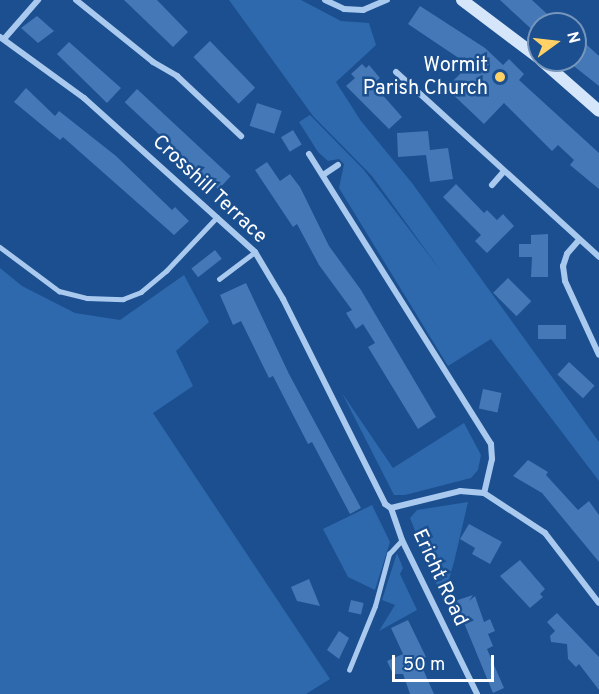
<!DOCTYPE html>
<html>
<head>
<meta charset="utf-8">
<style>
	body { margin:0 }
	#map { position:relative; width:599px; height:694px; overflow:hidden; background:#1b4f8f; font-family:Overpass,sans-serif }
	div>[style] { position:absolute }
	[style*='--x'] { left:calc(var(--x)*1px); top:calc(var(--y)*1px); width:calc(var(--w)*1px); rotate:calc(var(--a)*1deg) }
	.green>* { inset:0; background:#2e69ad }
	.building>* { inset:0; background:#4478b7; transform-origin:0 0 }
	.lane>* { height:4.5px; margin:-2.25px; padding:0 2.25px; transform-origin:2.25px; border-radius:2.25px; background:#a9c9ee }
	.street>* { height:6px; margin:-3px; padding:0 3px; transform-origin:3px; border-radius:3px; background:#a9c9ee }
	.secondary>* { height:12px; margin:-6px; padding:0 6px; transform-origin:6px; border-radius:6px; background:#d6e6fa }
	.dots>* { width:16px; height:16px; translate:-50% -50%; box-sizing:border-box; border:3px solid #1b4f8f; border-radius:50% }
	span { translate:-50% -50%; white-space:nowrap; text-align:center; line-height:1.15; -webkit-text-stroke:5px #1b4f8f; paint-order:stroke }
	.poi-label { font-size:20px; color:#fff }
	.right { translate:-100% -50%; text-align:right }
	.street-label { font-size:20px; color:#fff }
	.north { position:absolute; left:527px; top:12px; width:60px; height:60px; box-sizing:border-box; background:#1b4f8f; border:2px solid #7695bc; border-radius:50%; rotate:75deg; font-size:16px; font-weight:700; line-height:24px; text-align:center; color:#fff }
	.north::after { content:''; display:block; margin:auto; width:21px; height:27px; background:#ffd166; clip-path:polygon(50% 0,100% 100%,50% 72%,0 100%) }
	.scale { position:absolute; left:392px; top:655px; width:102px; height:27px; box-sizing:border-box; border:3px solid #fff; border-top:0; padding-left:8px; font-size:18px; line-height:21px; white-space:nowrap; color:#fff; -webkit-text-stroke:4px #1b4f8f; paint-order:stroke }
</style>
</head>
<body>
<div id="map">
	<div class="green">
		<div style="clip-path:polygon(229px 0,301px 0,341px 21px,369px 23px,376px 45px,336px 82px,361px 121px,412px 183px,599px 442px,599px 481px,491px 339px,448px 366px,339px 188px,344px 164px,339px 159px,328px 161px,318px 152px,299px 122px,310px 115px,364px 170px,441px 271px,372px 176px,313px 116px)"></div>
		<div style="clip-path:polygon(0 268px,22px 286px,75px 313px,120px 320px,184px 275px,209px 322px,176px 351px,193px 386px,153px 413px,330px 679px,306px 694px,0 694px)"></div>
		<div style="clip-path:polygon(342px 393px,393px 468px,464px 423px,481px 455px,478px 470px,471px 478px,405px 495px,394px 495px)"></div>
		<div style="clip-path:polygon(468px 502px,454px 562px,443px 600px,410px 518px,417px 510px)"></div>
		<div style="clip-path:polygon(372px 505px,390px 542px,375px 590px,348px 577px,323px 529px)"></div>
		<div style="clip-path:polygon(397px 553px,403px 568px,400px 574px,417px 610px,379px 631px,395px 605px,382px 600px)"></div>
	</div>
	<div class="building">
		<div style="clip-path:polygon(124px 0,157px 0,188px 32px,173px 47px)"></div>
		<div style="clip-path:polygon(500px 0,532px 0,558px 24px,539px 24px,539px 36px)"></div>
		<div style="clip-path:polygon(420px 6px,485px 48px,503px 65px,509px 59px,524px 74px,519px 80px,599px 153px,599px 189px,570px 165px,574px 160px,558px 145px,552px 151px,504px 103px,484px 124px,446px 88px,469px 65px,408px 24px)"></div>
		<div style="clip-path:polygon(37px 16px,54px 31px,38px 43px,21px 28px)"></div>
		<div style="clip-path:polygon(575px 34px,599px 56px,599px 86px,575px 67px)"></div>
		<div style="left:210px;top:41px;width:65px;height:23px;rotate:46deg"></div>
		<div style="clip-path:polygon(69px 42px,121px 88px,107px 103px,57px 54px)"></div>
		<div style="clip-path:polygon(362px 64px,366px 68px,369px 65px,380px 78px,373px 84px,402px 117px,389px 129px,346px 86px,355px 78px,351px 74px)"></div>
		<div style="clip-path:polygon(26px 88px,55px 116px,59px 111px,116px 156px,172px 210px,175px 207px,189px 221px,174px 235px,63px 137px,60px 140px,14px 102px)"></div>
		<div style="left:137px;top:89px;width:128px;height:18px;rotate:43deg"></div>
		<div style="left:257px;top:103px;width:26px;height:24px;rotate:18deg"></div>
		<div style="left:293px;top:130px;width:17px;height:14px;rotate:59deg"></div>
		<div style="clip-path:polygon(428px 131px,430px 150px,448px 148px,453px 179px,430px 182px,426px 155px,398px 157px,397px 133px)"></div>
		<div style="clip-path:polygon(267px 162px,280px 181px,290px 174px,300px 187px,329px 246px,361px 290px,436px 417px,418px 429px,368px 347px,375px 343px,363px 324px,356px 329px,346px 313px,352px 310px,319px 265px,297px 224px,293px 227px,255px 170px)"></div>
		<div style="clip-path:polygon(456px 184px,484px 213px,487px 210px,497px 220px,503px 214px,514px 226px,487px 253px,475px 241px,481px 235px,443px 197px)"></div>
		<div style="clip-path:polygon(548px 234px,548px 277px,531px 277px,532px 257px,519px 257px,519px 244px,531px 244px,531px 235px)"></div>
		<div style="left:215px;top:250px;width:11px;height:30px;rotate:52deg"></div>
		<div style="left:508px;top:278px;width:33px;height:21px;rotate:45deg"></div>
		<div style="clip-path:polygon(246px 283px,289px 374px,361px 508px,350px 514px,312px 442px,308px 444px,273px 376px,269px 378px,241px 321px,233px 325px,220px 295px)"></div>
		<div style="left:566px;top:325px;width:14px;height:28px;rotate:90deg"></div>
		<div style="left:569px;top:362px;width:35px;height:17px;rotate:43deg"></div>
		<div style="left:483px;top:389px;width:19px;height:20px;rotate:12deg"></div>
		<div style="clip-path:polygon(528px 460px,548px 472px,546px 475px,578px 510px,589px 501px,599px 515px,599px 562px,542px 493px,513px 476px)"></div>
		<div style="clip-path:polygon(469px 524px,502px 542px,490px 564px,472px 554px,475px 548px,460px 539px)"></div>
		<div style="clip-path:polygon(520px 560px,545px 589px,540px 594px,543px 597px,530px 608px,500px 576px)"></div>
		<div style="clip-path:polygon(309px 579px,320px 606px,297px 601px,291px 587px)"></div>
		<div style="clip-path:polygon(473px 595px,469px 601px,475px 596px,484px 622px,490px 619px,495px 631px,488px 634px,493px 646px,487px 649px,504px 688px,493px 693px,455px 601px)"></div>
		<div style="left:351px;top:600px;width:13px;height:12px;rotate:13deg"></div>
		<div style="clip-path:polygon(557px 613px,599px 657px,599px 690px,579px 664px,576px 667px,568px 659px,567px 644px,551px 642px,550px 636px,555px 631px,547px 622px)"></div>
		<div style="clip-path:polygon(408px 620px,426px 657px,419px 660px,434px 694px,410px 694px,403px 674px,393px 674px,387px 661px,403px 654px,391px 628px)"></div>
		<div style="clip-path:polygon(339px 631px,349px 638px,339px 659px,327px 650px)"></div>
	</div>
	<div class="lane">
		<div style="--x:0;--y:247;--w:74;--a:36.7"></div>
		<div style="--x:59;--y:291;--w:29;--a:14"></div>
		<div style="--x:87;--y:298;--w:36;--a:2"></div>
		<div style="--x:123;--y:299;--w:19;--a:-21"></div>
		<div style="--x:141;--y:292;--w:33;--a:-40"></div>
		<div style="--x:166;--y:271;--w:74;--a:-46.6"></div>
		<div style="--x:219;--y:279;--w:45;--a:-36.9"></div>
		<div style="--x:349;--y:670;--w:69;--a:-67.9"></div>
		<div style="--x:375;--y:606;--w:54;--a:-74.9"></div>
		<div style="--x:389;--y:554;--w:19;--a:-47"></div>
	</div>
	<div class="street">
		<div style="--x:76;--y:0;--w:99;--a:38.8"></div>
		<div style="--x:153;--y:62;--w:28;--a:30"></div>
		<div style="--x:177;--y:76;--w:88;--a:43.2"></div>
		<div style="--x:325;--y:0;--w:21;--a:25"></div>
		<div style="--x:344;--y:9;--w:19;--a:3"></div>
		<div style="--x:363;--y:10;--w:26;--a:-23"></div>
		<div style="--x:0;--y:37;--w:104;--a:36"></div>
		<div style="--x:84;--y:98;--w:230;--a:42"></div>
		<div style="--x:255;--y:252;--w:55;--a:59.2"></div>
		<div style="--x:283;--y:299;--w:229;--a:63.5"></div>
		<div style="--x:385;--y:504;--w:7;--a:34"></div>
		<div style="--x:4;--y:39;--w:52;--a:-48.9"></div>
		<div style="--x:396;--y:72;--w:275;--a:42.3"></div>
		<div style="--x:309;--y:154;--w:342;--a:57.9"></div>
		<div style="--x:491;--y:444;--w:15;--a:86"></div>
		<div style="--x:492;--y:459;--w:35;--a:103"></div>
		<div style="--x:323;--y:175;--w:18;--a:-34"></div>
		<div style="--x:492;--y:185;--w:18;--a:-49"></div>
		<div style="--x:579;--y:240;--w:18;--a:131"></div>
		<div style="--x:567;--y:254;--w:13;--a:108"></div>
		<div style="--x:563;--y:266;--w:15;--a:82"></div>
		<div style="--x:565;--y:281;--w:81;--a:65.3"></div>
		<div style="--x:391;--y:508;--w:71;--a:-13.8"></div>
		<div style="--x:460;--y:491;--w:24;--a:5"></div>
		<div style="--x:484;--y:493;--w:73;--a:33.3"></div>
		<div style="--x:545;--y:533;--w:88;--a:52.4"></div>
		<div style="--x:391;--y:508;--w:34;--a:71"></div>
		<div style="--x:402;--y:540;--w:171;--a:64"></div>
	</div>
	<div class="secondary">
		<div style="--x:462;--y:0;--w:96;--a:37"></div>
		<div style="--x:541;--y:60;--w:77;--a:41.3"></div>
	</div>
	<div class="dots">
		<div style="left:500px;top:77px;background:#ffd166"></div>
	</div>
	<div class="poi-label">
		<span class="right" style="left:488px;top:78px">Wormit<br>Parish Church</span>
	</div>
	<div class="street-label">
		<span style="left:209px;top:190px;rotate:43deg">Crosshill Terrace</span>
		<span style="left:439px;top:578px;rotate:65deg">Ericht Road</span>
	</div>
	<div class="north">N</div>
	<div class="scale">50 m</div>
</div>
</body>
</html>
